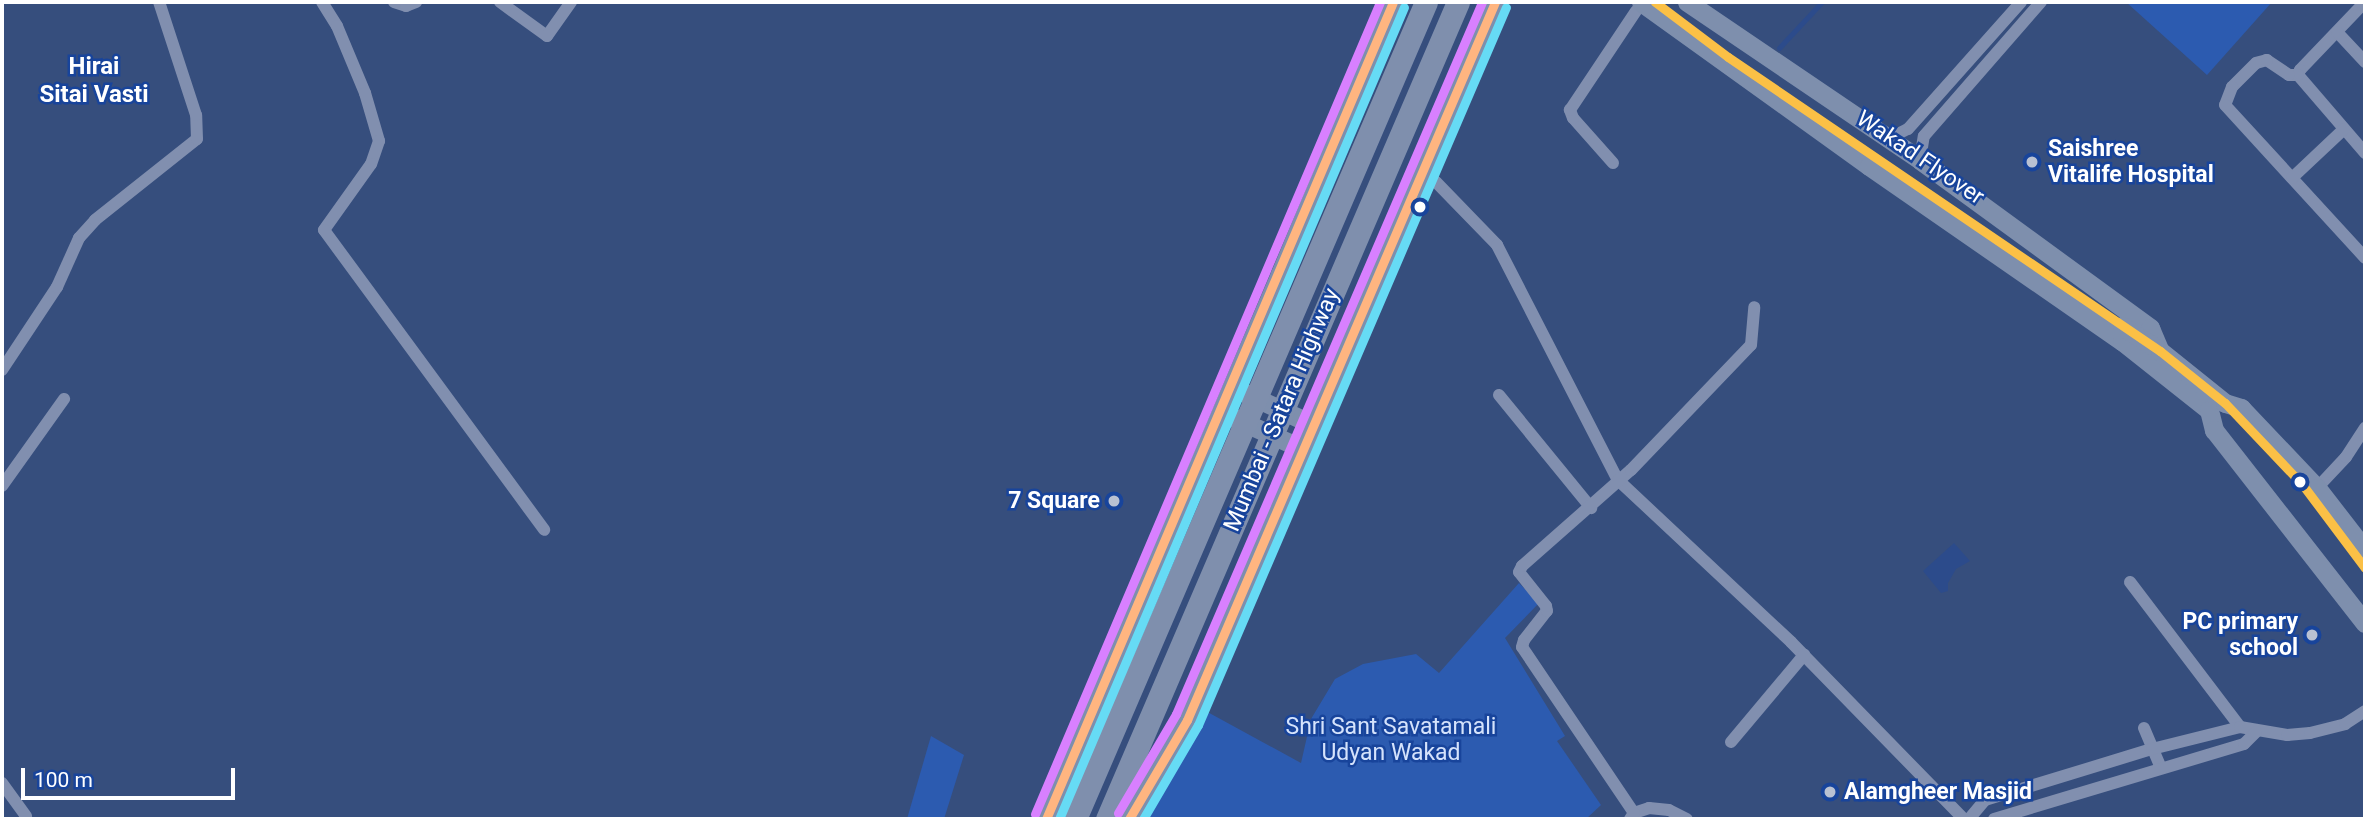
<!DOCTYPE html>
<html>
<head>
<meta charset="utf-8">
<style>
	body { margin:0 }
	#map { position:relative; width:2367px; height:821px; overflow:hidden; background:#364e7d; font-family:Roboto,sans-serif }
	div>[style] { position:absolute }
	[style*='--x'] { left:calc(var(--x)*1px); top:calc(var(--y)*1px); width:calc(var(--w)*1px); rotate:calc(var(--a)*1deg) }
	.green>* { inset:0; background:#2c5bb0 }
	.water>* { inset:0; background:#2c4b8b }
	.stream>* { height:4.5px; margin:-2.25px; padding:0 2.25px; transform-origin:2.25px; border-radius:2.25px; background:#2c4b8b }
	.street>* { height:12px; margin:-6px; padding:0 6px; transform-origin:6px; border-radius:6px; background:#818faf }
	.primary>* { height:19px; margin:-9.5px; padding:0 9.5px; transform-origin:9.5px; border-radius:9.5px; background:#7e8fad }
	.highway>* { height:23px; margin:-11.5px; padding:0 11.5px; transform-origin:11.5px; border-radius:11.5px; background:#7f8fad }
	.bus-1>* { height:9px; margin:-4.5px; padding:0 4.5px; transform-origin:4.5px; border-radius:4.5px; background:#ffb580 }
	.bus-2>* { height:9px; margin:-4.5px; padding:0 4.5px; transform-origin:4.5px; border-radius:4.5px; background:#66dbf5 }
	.bus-3>* { height:9px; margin:-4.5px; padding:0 4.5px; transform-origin:4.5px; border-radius:4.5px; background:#d880ff }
	.bus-4>* { height:9px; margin:-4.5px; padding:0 4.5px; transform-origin:4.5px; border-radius:4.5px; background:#fbc046 }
	.dots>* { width:19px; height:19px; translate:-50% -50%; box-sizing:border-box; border:4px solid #18449b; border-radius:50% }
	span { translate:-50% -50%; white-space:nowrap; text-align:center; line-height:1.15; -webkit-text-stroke:5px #18449b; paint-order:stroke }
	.poi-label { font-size:23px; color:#fff; font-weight:700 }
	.left { translate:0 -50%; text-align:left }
	.right { translate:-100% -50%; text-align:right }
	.street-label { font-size:23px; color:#fff }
	.park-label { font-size:23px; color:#d5e3fc }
	.neighbourhood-label { font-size:24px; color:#fff; font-weight:700 }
	.frame { position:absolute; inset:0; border:4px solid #fff; pointer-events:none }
	.scale { position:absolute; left:21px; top:768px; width:214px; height:32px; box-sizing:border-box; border:4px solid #fff; border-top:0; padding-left:9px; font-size:21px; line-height:24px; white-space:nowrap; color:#fff; -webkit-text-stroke:5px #18449b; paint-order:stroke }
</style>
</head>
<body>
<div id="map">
	<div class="green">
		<div style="clip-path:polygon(2126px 2px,2272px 2px,2207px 75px)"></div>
		<div style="clip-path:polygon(1519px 583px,1539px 603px,1505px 638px,1565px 736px,1557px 741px,1601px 805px,1586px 819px,1142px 819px,1202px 709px,1301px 763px,1311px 719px,1335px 679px,1363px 664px,1416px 654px,1439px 673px)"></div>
		<div style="clip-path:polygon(931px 736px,964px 755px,944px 819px,907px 819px)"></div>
	</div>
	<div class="water">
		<div style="clip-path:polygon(1954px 543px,1970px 561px,1956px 569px,1948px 583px,1948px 591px,1941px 593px,1923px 571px)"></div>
	</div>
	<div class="stream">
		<div style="--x:1779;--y:48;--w:63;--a:-46.9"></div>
	</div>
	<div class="street">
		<div style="--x:322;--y:2;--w:28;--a:58"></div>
		<div style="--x:337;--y:26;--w:73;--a:67.3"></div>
		<div style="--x:365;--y:93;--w:50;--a:73.7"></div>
		<div style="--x:379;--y:141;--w:24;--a:109"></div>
		<div style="--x:371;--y:164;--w:81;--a:125.5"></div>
		<div style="--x:324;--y:230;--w:372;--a:53.7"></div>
		<div style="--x:394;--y:2;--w:13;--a:18"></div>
		<div style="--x:406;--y:6;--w:11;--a:-22"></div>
		<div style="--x:500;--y:2;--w:58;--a:35.9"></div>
		<div style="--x:547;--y:36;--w:42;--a:-54.8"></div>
		<div style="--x:2365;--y:2;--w:94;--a:133.7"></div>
		<div style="--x:2300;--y:70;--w:5;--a:112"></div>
		<div style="--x:2298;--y:75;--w:103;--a:49.3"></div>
		<div style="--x:2337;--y:32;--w:41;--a:47"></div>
		<div style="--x:2298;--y:75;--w:9;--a:180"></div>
		<div style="--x:2289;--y:75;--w:27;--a:-146"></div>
		<div style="--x:2267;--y:60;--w:11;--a:165"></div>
		<div style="--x:2256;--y:63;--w:34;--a:135"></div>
		<div style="--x:2232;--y:87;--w:19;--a:111"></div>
		<div style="--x:2225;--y:105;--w:207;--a:47.5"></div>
		<div style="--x:1888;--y:139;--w:22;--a:-27"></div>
		<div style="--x:1908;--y:129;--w:170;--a:-48.3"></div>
		<div style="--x:1920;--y:160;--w:24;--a:-81"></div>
		<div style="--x:1924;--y:136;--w:178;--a:-48.9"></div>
		<div style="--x:1613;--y:163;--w:60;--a:-131.6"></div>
		<div style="--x:1573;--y:118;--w:9;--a:-111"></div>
		<div style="--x:1570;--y:110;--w:119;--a:-56.3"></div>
		<div style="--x:1422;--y:172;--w:17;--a:36"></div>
		<div style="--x:1436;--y:182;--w:88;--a:45.9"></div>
		<div style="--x:1497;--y:245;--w:264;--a:62.8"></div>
		<div style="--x:1618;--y:480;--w:237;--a:43.1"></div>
		<div style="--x:1791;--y:642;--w:248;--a:45.7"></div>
		<div style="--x:2292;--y:178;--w:71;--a:-43.3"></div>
		<div style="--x:2;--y:370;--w:100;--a:-56.5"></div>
		<div style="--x:57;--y:287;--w:54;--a:-65.8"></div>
		<div style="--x:79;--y:238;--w:24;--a:-48"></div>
		<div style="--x:95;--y:220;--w:130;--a:-38.5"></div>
		<div style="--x:197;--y:139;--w:24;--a:-92"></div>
		<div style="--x:196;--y:115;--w:119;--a:-108.1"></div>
		<div style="--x:1499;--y:395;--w:146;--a:50.8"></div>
		<div style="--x:2;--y:486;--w:107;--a:-54.5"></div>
		<div style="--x:2317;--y:488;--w:42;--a:-46.9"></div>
		<div style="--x:2346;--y:457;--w:35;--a:-57"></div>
		<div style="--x:2130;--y:582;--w:182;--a:52.8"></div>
		<div style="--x:2144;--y:728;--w:43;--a:67"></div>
		<div style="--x:1731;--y:742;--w:114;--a:-50"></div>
		<div style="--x:2;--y:783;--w:41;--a:54"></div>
		<div style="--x:1634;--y:813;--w:16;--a:-18"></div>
		<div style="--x:1649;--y:808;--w:20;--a:6"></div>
		<div style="--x:1669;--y:810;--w:20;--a:27"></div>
		<div style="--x:1630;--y:819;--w:7;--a:-56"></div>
		<div style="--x:1634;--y:813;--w:200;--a:-124"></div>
		<div style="--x:1522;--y:647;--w:7;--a:-74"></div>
		<div style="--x:1524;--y:640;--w:37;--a:-52"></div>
		<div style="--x:1547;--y:611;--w:5;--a:-101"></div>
		<div style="--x:1546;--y:606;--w:43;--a:-128.5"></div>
		<div style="--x:1519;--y:572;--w:7;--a:-63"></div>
		<div style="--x:1522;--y:566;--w:145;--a:-41.4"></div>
		<div style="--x:1631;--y:470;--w:173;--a:-46.2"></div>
		<div style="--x:1751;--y:345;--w:38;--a:-85"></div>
		<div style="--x:1969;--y:819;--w:25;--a:-50"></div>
		<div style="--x:1985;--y:800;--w:175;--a:-17"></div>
		<div style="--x:2152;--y:749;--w:91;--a:-14"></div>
		<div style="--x:2240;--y:727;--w:48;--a:9.7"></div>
		<div style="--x:2287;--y:735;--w:23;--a:-5"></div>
		<div style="--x:2310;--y:733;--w:36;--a:-14"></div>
		<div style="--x:2345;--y:724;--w:24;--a:-33"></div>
		<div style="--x:1994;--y:819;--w:261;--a:-16.7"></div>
		<div style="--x:2244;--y:744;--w:17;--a:-45"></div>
	</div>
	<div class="primary">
		<div style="--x:1641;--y:2;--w:281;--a:35.7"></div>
		<div style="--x:1869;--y:166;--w:308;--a:34.7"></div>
		<div style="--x:2122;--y:341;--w:111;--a:38.4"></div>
		<div style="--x:2209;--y:410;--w:21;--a:76"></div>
		<div style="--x:2214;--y:430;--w:245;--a:52"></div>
		<div style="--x:1687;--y:2;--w:282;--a:34.1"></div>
		<div style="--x:1920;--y:160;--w:285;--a:36.1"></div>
		<div style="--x:2150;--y:328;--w:25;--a:67"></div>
		<div style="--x:2122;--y:326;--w:45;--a:33.3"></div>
		<div style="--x:2160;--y:351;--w:83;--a:38.7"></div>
		<div style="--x:2225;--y:403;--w:17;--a:17"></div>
		<div style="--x:2241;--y:408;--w:110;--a:46.5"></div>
		<div style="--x:2317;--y:488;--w:78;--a:52.3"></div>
		<div style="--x:1232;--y:387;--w:90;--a:24.9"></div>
		<div style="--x:1221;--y:412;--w:90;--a:24.3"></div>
		<div style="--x:1046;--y:819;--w:593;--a:-66.76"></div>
		<div style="--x:1280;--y:274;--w:295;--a:-67.4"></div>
		<div style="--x:1129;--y:819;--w:115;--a:-59.6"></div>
		<div style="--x:1187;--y:720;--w:781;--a:-66.78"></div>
	</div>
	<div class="highway">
		<div style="--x:1075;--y:819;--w:889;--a:-66.75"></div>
		<div style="--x:1107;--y:819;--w:889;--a:-66.75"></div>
	</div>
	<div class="bus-1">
		<div style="--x:1046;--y:819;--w:888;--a:-66.99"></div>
		<div style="--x:1129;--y:819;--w:115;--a:-59.6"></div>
		<div style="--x:1187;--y:720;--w:781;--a:-66.78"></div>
	</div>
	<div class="bus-2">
		<div style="--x:1059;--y:819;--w:882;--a:-66.98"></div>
		<div style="--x:1143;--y:819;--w:109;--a:-59.7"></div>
		<div style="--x:1198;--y:725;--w:781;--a:-66.78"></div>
	</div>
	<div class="bus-3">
		<div style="--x:1118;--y:813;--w:115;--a:-59.6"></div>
		<div style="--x:1176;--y:714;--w:775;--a:-66.74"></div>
		<div style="--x:1035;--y:814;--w:882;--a:-66.98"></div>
	</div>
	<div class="bus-4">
		<div style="--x:1655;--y:2;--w:91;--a:37"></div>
		<div style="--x:1728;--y:57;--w:523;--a:34.24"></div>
		<div style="--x:2160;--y:351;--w:83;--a:38.7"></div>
		<div style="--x:2225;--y:403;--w:112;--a:46.5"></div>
		<div style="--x:2302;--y:484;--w:105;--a:53.1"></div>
	</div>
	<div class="dots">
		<div style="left:2032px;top:162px;background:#b9c1d2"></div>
		<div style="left:1420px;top:207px;background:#fff"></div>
		<div style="left:2300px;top:482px;background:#fff"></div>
		<div style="left:1114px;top:501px;background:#b9c1d2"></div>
		<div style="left:2312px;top:635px;background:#b9c1d2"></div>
		<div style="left:1830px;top:792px;background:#b9c1d2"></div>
	</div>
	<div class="poi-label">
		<span class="left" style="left:2048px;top:162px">Saishree<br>Vitalife Hospital</span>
		<span class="right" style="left:1100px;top:501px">7 Square</span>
		<span class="right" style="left:2298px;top:635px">PC primary<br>school</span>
		<span class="left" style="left:1844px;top:792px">Alamgheer Masjid</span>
	</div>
	<div class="street-label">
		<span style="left:1920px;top:158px;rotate:34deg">Wakad Flyover</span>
		<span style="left:1282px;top:410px;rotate:-67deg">Mumbai - Satara Highway</span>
	</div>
	<div class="park-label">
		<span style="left:1391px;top:740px">Shri Sant Savatamali<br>Udyan Wakad</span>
	</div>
	<div class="neighbourhood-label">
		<span style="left:94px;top:81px">Hirai<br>Sitai Vasti</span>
	</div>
	<div class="frame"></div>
	<div class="scale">100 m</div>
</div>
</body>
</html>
